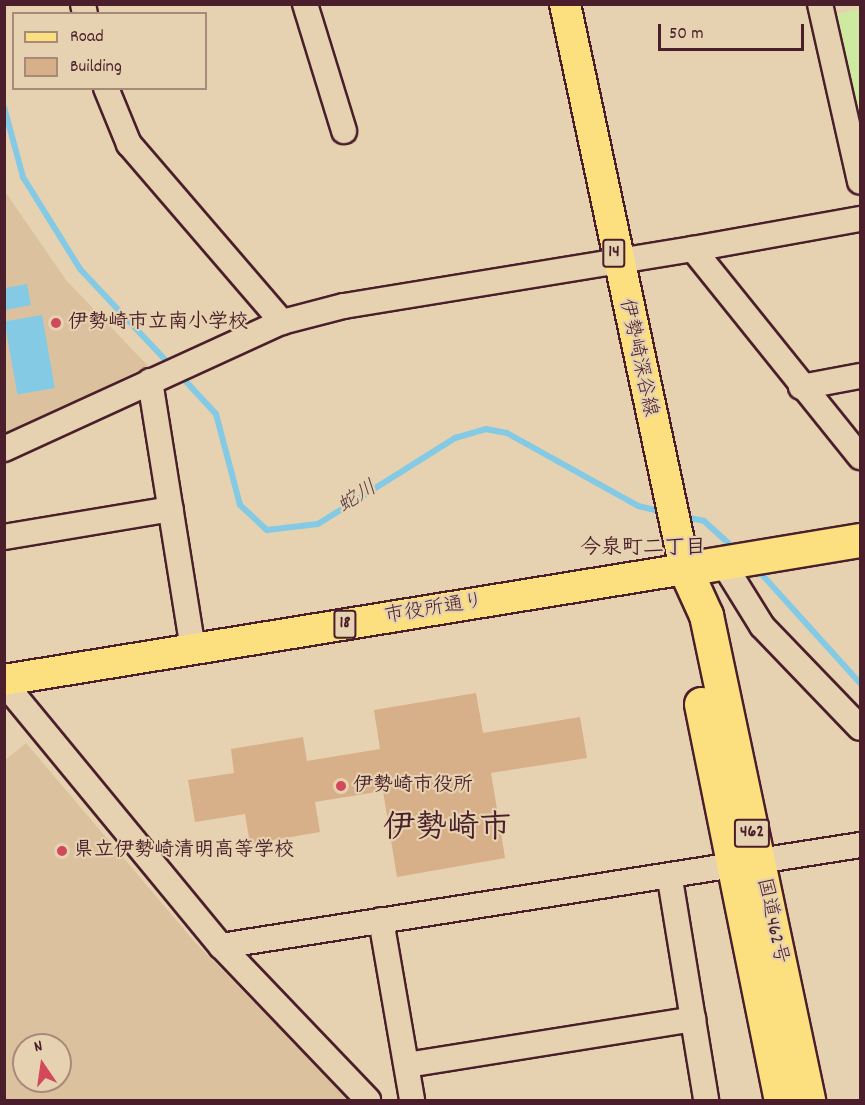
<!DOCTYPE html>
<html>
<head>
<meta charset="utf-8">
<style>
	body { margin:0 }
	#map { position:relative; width:865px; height:1105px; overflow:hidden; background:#e6d2b0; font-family:Dekko,"Klee One",sans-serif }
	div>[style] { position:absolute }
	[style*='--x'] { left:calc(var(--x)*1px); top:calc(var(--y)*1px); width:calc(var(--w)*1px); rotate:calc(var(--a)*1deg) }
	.built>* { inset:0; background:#dcc19f }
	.green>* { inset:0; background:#ceeaa1 }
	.water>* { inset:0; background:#84cae5; transform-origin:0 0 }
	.stream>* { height:6px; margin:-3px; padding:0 3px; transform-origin:3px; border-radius:3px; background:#84cae5 }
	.building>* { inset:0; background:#d7af89 }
	.roads { filter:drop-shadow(2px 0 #4a1f2b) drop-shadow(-2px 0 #4a1f2b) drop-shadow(0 2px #4a1f2b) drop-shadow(0 -2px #4a1f2b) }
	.minor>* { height:24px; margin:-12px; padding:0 12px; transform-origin:12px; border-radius:12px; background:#e6d2b0 }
	.major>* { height:30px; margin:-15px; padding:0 15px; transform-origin:15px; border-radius:15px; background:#fce080 }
	.highway>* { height:33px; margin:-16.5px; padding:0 16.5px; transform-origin:16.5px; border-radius:16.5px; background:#fce080 }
	.dots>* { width:16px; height:16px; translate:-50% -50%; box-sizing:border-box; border:3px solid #e6d2b0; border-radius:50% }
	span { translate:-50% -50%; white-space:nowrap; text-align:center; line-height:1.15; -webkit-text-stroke:4.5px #e6d2b0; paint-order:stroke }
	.shield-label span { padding:2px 4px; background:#e6d2b0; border:2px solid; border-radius:4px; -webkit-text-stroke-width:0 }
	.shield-label { font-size:18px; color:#4a1f2b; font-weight:700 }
	.poi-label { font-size:20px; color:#4a1f2b; font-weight:700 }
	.left { translate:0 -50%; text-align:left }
	.street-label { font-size:20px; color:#4a1f2b }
	.water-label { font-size:21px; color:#533947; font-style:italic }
	.neighbourhood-label { font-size:21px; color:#4a1f2b; font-weight:700 }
	.town-label { font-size:32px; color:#4a1f2b; font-weight:700 }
	.frame { position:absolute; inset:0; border:6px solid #4a1f2b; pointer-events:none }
	.legend { position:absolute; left:12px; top:12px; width:195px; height:78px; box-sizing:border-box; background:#e6d2b0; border:2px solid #a88a7b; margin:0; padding:8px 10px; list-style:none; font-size:18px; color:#4a1f2b }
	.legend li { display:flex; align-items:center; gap:12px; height:30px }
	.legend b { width:30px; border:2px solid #a88a7b }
	.north { position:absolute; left:12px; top:1033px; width:60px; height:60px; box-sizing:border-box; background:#e6d2b0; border:2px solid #a88a7b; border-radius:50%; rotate:347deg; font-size:16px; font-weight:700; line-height:24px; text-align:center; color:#4a1f2b }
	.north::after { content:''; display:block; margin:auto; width:21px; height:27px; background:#d1495b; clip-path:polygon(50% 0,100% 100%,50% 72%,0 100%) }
	.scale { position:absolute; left:658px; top:24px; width:146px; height:27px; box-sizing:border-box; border:3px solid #4a1f2b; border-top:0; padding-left:8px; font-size:18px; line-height:21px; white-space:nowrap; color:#4a1f2b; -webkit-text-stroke:4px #e6d2b0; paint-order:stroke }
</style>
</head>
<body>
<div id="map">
	<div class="built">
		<div style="clip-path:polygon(4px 190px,66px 280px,148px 366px,5px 434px)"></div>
		<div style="clip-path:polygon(evenodd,26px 743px,194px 941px,349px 1100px,5px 1100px,5px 760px,26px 743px,24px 1045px,60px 1045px,60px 1081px,24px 1081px,24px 1045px)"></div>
	</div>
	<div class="green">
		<div style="clip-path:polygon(860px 9px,860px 132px,833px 15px)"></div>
	</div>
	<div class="water">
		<div style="clip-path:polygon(27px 284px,31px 305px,5px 310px,5px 288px)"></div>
		<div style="left:42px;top:315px;width:74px;height:38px;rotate:80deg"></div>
	</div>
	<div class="stream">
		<div style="--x:4;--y:107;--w:73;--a:74.8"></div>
		<div style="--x:23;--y:177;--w:108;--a:58.2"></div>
		<div style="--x:80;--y:269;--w:134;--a:46.8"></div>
		<div style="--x:179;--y:374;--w:54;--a:47.2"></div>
		<div style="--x:216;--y:414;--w:94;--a:75.2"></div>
		<div style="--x:240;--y:505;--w:37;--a:43"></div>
		<div style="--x:267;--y:530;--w:51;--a:-6.7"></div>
		<div style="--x:318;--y:524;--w:162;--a:-32.1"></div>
		<div style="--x:455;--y:438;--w:32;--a:-16"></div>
		<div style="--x:486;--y:429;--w:21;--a:11"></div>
		<div style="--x:507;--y:433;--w:150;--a:29.1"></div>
		<div style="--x:638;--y:506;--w:28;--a:13"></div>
		<div style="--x:684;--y:517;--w:20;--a:11"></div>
		<div style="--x:704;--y:521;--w:42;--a:42.1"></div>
		<div style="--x:756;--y:568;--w:155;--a:47.9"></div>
	</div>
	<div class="building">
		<div style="clip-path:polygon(476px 693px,483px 733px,580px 717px,587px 758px,491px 773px,505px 858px,397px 877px,383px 791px,315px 802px,320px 832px,250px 844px,245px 814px,195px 822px,188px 780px,234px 773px,231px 749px,303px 737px,307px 761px,380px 749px,374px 710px)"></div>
	</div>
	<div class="roads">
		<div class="minor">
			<div style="--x:83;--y:4;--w:10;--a:79"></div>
			<div style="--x:305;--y:4;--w:133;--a:72.9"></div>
			<div style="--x:820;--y:4;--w:182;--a:77.3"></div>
			<div style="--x:106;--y:88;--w:61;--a:67.7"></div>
			<div style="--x:129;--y:144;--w:235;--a:49.3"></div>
			<div style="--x:693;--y:249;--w:170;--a:-10.2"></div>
			<div style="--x:150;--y:381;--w:271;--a:80.9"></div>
			<div style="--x:801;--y:387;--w:60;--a:-10.6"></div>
			<div style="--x:4;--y:449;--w:306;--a:-24.6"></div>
			<div style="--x:282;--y:322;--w:64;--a:-14.5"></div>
			<div style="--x:344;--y:306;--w:354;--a:-9.3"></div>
			<div style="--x:693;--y:249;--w:267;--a:51.2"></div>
			<div style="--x:4;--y:537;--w:169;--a:-9.5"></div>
			<div style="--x:723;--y:563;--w:74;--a:58.2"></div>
			<div style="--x:762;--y:626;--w:141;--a:46.1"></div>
			<div style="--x:4;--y:683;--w:341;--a:50.5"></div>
			<div style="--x:221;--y:946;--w:213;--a:46.3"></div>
			<div style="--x:670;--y:879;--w:224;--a:80.7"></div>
			<div style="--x:381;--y:920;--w:183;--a:80.2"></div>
			<div style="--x:221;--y:946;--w:647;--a:-8.98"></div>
			<div style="--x:407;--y:1065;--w:290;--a:-9.1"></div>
		</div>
		<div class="major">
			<div style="--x:4;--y:680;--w:690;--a:-9.26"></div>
			<div style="--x:685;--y:569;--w:578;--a:-101.99"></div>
		</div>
		<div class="highway">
			<div style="--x:685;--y:569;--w:51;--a:65.5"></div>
			<div style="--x:706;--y:615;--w:496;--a:78.1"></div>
			<div style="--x:685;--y:569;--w:177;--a:-9.4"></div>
			<div style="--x:701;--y:704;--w:404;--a:78.6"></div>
		</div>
	</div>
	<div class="dots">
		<div style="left:56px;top:323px;background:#d1495b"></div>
		<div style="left:341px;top:786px;background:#d1495b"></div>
		<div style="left:62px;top:851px;background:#d1495b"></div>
	</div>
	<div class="shield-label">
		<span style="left:614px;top:253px">14</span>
		<span style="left:345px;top:624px">18</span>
		<span style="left:752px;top:833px">462</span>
	</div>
	<div class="poi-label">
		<span class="left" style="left:68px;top:323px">伊勢崎市立南小学校</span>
		<span class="left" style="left:353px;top:786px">伊勢崎市役所</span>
		<span class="left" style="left:74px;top:851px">県立伊勢崎清明高等学校</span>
	</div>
	<div class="street-label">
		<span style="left:637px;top:358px;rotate:78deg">伊勢崎深谷線</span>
		<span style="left:434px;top:610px;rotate:-9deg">市役所通り</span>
		<span style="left:771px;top:921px;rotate:78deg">国道462号</span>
	</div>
	<div class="water-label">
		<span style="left:358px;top:498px;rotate:-32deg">蛇川</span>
	</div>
	<div class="neighbourhood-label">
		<span style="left:643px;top:549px">今泉町二丁目</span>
	</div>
	<div class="town-label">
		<span style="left:447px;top:830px">伊勢崎市</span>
	</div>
	<div class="frame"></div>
	<ul class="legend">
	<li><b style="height:8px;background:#fce080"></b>Road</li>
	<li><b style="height:16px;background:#d7af89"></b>Building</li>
	</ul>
	<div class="north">N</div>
	<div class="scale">50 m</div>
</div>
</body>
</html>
